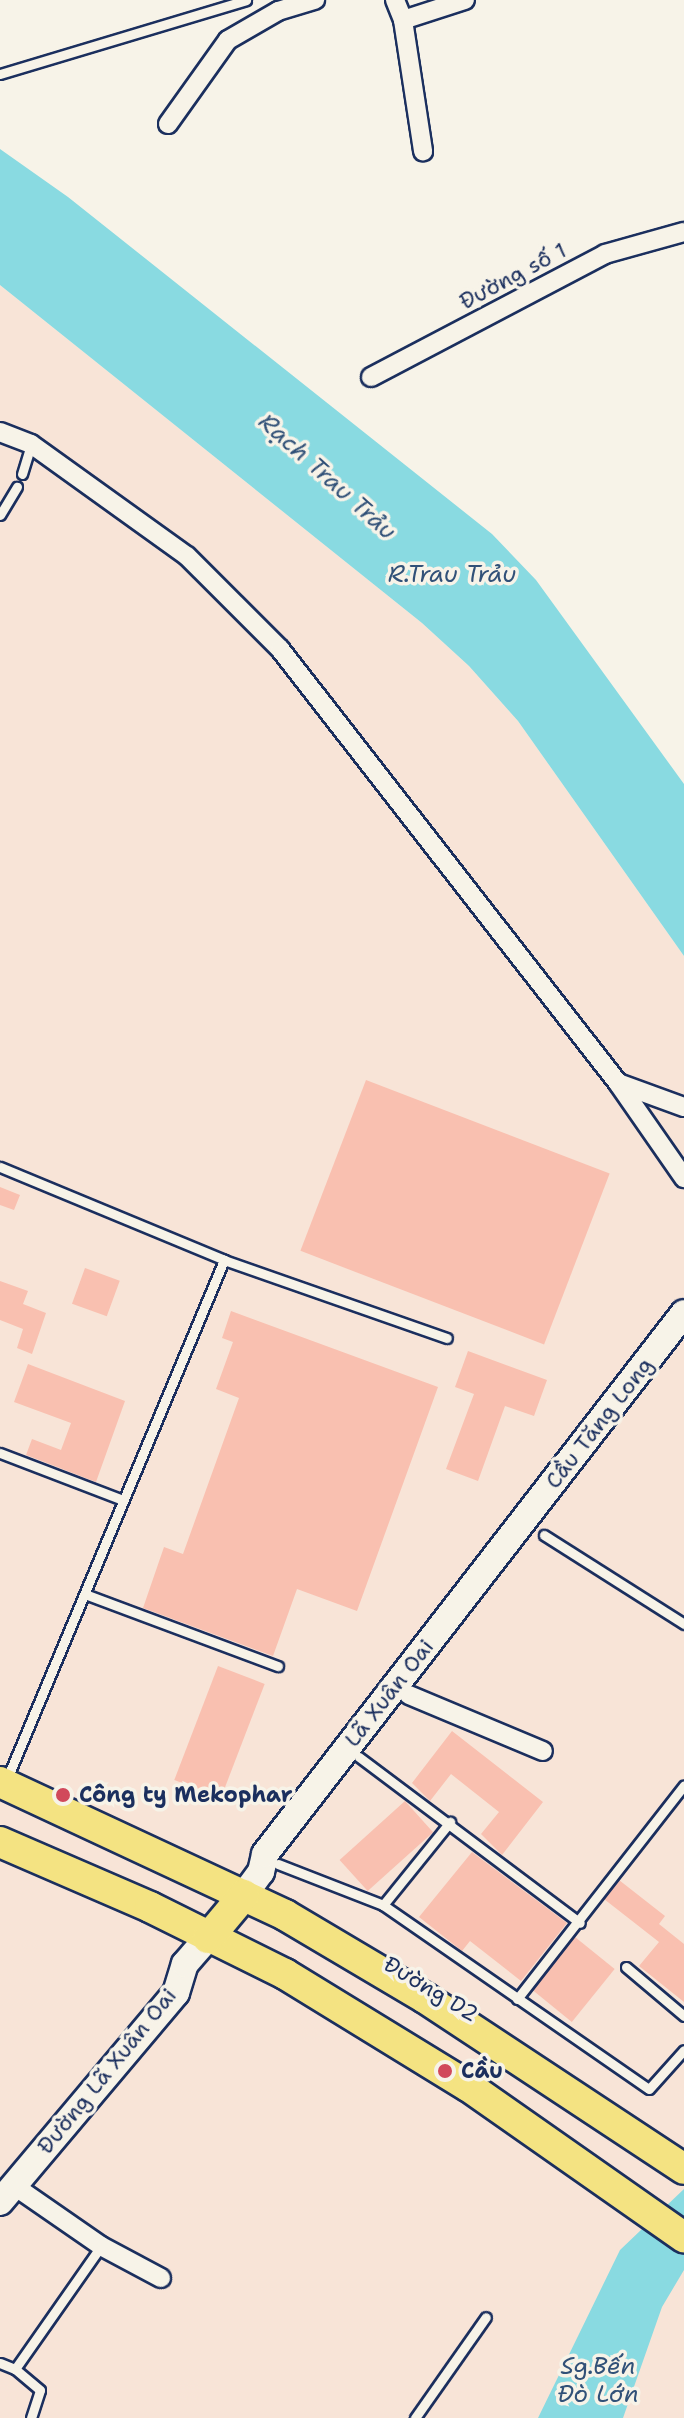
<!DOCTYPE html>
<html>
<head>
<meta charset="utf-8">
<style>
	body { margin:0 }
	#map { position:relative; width:684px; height:2418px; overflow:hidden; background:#f7f3e8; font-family:"Shantell Sans",sans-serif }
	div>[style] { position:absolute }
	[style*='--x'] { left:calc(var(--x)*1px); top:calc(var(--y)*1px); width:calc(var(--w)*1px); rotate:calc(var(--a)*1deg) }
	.built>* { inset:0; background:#f8e4d7 }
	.water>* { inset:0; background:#89dae1 }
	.building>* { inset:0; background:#f9c0b0; transform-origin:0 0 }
	.roads { filter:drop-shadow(2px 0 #1b2f5e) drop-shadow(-2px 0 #1b2f5e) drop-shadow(0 2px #1b2f5e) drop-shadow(0 -2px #1b2f5e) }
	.lane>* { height:9px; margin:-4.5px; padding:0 4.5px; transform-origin:4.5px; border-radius:4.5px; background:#f7f3e8 }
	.street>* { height:18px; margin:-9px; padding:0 9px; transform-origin:9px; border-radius:9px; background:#f7f3e8 }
	.secondary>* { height:26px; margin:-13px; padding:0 13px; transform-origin:13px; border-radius:13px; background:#f7f3e8 }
	.primary>* { height:30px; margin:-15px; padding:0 15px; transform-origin:15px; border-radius:15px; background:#f4e382 }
	.dots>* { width:22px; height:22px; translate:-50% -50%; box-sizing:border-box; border:4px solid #f7f3e8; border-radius:50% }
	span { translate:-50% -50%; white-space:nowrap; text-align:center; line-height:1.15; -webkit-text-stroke:7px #f7f3e8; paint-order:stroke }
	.street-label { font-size:22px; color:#1b2f5e }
	.poi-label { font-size:22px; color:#1b2f5e; font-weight:700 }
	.left { translate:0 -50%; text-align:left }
	.water-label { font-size:24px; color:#315178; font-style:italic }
</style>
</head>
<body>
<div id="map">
	<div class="built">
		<div style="clip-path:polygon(0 285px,422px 623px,469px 666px,518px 721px,684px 956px,684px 2418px,0 2418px)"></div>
	</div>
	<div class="water">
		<div style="clip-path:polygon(0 149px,68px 197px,492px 534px,536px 580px,684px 784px,684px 956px,518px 721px,469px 666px,422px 623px,0 285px)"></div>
		<div style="clip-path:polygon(684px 2189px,684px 2270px,662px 2307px,623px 2418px,538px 2418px,620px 2250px)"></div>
	</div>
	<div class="building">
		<div style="left:366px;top:1080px;width:261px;height:183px;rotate:21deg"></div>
		<div style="clip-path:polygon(0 1187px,20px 1195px,14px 1210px,0 1205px)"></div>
		<div style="left:85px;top:1268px;width:37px;height:38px;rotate:20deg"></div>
		<div style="clip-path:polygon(0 1281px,28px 1291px,23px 1304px,46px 1313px,32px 1354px,17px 1348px,23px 1329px,0 1320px)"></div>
		<div style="clip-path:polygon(231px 1311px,438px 1387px,357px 1611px,297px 1589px,273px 1656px,143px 1608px,164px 1547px,183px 1554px,239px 1398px,216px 1389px,233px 1342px,222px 1338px)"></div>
		<div style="clip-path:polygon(468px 1351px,547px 1380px,534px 1416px,505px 1406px,478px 1481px,446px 1469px,474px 1394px,455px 1387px)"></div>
		<div style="clip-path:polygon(28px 1364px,125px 1401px,96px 1482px,26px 1455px,32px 1439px,61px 1450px,71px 1423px,14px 1402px)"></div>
		<div style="left:218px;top:1666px;width:50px;height:122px;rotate:21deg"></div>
		<div style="clip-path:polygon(452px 1731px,543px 1802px,502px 1855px,481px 1834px,499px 1812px,451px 1774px,430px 1801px,412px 1783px)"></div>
		<div style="left:405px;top:1801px;width:42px;height:88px;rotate:48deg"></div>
		<div style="clip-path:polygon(472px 1852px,567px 1923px,521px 1981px,470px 1941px,462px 1951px,419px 1917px)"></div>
		<div style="clip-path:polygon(619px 1880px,665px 1916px,659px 1924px,684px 1944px,684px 2002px,639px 1966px,659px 1942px,604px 1899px)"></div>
		<div style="left:575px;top:1937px;width:51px;height:68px;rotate:39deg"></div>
	</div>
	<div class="roads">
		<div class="lane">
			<div style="--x:0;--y:74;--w:257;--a:-16.7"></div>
			<div style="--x:22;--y:474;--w:31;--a:-73"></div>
			<div style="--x:0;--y:515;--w:33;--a:-59"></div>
			<div style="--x:0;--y:1167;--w:243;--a:22.5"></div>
			<div style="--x:0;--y:1453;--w:132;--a:20.9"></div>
			<div style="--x:544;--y:1535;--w:166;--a:32.4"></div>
			<div style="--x:85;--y:1594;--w:206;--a:20.5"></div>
			<div style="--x:359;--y:1757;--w:276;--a:36.9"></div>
			<div style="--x:6;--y:1781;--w:565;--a:-67.29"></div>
			<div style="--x:224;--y:1260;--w:236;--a:19.3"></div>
			<div style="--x:278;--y:1864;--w:113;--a:21.3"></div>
			<div style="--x:383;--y:1905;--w:323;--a:34.7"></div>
			<div style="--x:649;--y:2089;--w:52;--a:-48.1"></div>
			<div style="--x:383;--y:1905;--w:107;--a:-51.1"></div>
			<div style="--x:626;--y:1967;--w:76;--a:40.2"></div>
			<div style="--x:517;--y:1999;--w:271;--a:-52"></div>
			<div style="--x:0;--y:2363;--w:16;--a:22"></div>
			<div style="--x:31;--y:2418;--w:29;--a:-72"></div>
			<div style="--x:40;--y:2390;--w:33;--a:-140"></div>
			<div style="--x:15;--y:2369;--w:150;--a:-55"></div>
			<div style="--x:415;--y:2418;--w:123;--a:-54.9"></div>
		</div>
		<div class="street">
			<div style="--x:395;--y:0;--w:22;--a:68"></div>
			<div style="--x:403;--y:20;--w:65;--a:-17.9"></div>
			<div style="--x:403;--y:20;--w:133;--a:81.3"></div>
			<div style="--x:168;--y:124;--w:103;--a:-54.5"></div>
			<div style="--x:228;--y:40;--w:58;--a:-30.1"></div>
			<div style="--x:278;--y:11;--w:39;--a:-17"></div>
			<div style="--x:371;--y:377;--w:264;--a:-27.7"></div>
			<div style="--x:605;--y:254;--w:82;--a:-15.6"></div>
			<div style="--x:0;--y:432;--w:33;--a:21"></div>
			<div style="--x:31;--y:444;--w:192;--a:35.7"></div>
			<div style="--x:187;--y:556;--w:132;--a:45"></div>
			<div style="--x:280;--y:649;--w:550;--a:52.09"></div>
			<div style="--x:618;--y:1083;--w:116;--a:55.2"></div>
			<div style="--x:618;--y:1083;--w:70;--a:20"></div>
			<div style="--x:409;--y:1695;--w:145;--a:22.7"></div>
			<div style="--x:13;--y:2185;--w:107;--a:34.7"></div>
			<div style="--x:101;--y:2246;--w:68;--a:28.1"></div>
		</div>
		<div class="secondary">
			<div style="--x:244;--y:1895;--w:29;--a:-54"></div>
			<div style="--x:261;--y:1872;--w:18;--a:-77"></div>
			<div style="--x:265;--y:1854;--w:684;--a:-52.24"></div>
			<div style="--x:0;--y:2202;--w:273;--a:-49.9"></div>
			<div style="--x:176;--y:1993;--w:30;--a:-73"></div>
			<div style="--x:185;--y:1964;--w:35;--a:-49"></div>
		</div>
		<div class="primary">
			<div style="--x:0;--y:1782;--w:315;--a:25"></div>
			<div style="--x:285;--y:1915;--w:163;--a:30.7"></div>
			<div style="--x:425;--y:1998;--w:310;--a:33.4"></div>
			<div style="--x:0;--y:1842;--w:163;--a:23.4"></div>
			<div style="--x:150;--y:1907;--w:151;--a:26.4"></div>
			<div style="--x:285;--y:1974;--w:215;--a:31.5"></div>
			<div style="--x:468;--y:2086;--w:264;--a:35"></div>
			<div style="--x:208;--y:1938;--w:56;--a:-50.1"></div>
		</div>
	</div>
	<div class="dots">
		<div style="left:63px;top:1795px;background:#d1495b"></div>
		<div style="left:445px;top:2071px;background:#d1495b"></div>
	</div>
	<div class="street-label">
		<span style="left:513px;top:276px;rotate:-28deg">Đường số 1</span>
		<span style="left:599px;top:1423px;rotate:-52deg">Cầu Tăng Long</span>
		<span style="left:389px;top:1693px;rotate:-52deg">Lã Xuân Oai</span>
		<span style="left:431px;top:1989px;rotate:31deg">Đường D2</span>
		<span style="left:107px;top:2071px;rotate:-51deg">Đường Lã Xuân Oai</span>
	</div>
	<div class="poi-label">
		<span class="left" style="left:79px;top:1795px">Công ty Mekophar</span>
		<span class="left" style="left:461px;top:2071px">Cầu</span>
	</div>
	<div class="water-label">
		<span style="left:327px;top:477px;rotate:42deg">Rạch Trau Trảu</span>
		<span style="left:452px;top:575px">R.Trau Trảu</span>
		<span style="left:598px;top:2381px">Sg.Bến<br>Đò Lớn</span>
	</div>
</div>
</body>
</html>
